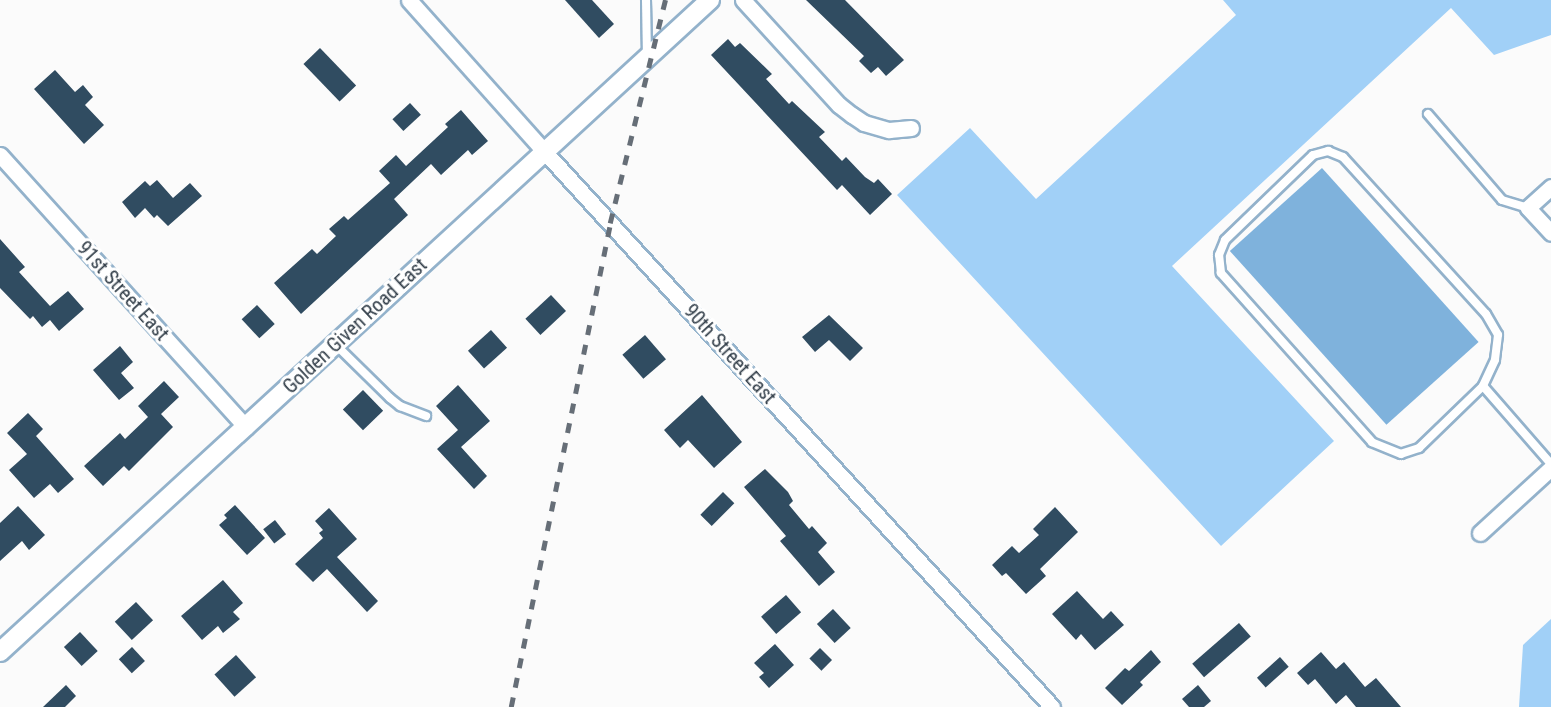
<!DOCTYPE html>
<html>
<head>
<meta charset="utf-8">
<style>
	body { margin:0 }
	#map { position:relative; width:1551px; height:707px; overflow:hidden; background:#fbfbfb; font-family:"Roboto Condensed",sans-serif }
	div>[style] { position:absolute }
	[style*='--x'] { left:calc(var(--x)*1px); top:calc(var(--y)*1px); width:calc(var(--w)*1px); rotate:calc(var(--a)*1deg) }
	.green>* { inset:0; background:#a1d0f7 }
	.water>* { inset:0; background:#7fb2dc; transform-origin:0 0 }
	.building>* { inset:0; background:#304c61; transform-origin:0 0 }
	.roads { filter:drop-shadow(2px 0 #93b2cb) drop-shadow(-2px 0 #93b2cb) drop-shadow(0 2px #93b2cb) drop-shadow(0 -2px #93b2cb) }
	.service>* { height:8px; margin:-4px; padding:0 4px; transform-origin:4px; border-radius:4px; background:#fff }
	.minor>* { height:15px; margin:-7.5px; padding:0 7.5px; transform-origin:7.5px; border-radius:7.5px; background:#fff }
	.tertiary>* { height:18px; margin:-9px; padding:0 9px; transform-origin:9px; border-radius:9px; background:#fff }
	.rail>* { height:4.5px; margin-top:-2.25px; transform-origin:0; background:repeating-linear-gradient(90deg,#666e77 0 10px,transparent 0 20px) }
	span { translate:-50% -50%; white-space:nowrap; text-align:center; line-height:1.15; -webkit-text-stroke:6px #fff; paint-order:stroke }
	.street-label { font-size:20px; color:#313d48 }
</style>
</head>
<body>
<div id="map">
	<div class="green">
		<div style="clip-path:polygon(1223px 0,1551px 0,1551px 35px,1494px 55px,1451px 8px,1172px 266px,1334px 441px,1221px 546px,897px 195px,970px 128px,1036px 199px,1236px 15px)"></div>
		<div style="clip-path:polygon(1551px 619px,1551px 707px,1519px 707px,1523px 645px)"></div>
	</div>
	<div class="water">
		<div style="left:1322px;top:168px;width:234px;height:124px;rotate:48deg"></div>
	</div>
	<div class="building">
		<div style="clip-path:polygon(565px 0,592px 0,614px 24px,599px 38px)"></div>
		<div style="clip-path:polygon(806px 0,845px 0,904px 60px,886px 76px,878px 67px,871px 73px,859px 61px,864px 56px)"></div>
		<div style="clip-path:polygon(728px 39px,735px 47px,740px 43px,772px 74px,766px 79px,789px 104px,792px 101px,825px 132px,819px 137px,842px 161px,846px 157px,865px 177px,874px 183px,878px 179px,892px 194px,870px 215px,842px 185px,837px 190px,711px 55px)"></div>
		<div style="left:320px;top:48px;width:52px;height:23px;rotate:46deg"></div>
		<div style="clip-path:polygon(55px 70px,75px 92px,83px 85px,93px 97px,85px 105px,104px 125px,84px 144px,34px 89px)"></div>
		<div style="left:410px;top:103px;width:16px;height:24px;rotate:47deg"></div>
		<div style="clip-path:polygon(461px 110px,488px 141px,472px 155px,468px 150px,441px 175px,431px 164px,394px 199px,408px 215px,301px 314px,274px 283px,312px 249px,317px 254px,336px 236px,329px 229px,344px 216px,348px 220px,390px 183px,379px 171px,396px 155px,406px 166px,448px 127px,445px 124px)"></div>
		<div style="clip-path:polygon(157px 180px,173px 198px,190px 183px,202px 196px,168px 226px,157px 215px,154px 218px,145px 208px,135px 218px,122px 202px,145px 181px,150px 186px)"></div>
		<div style="clip-path:polygon(0 239px,25px 267px,19px 272px,50px 306px,68px 291px,84px 309px,59px 331px,50px 320px,42px 327px,33px 316px,30px 319px,0 288px)"></div>
		<div style="left:551px;top:295px;width:22px;height:35px;rotate:47deg"></div>
		<div style="left:257px;top:305px;width:26px;height:21px;rotate:47deg"></div>
		<div style="clip-path:polygon(829px 315px,863px 348px,850px 361px,829px 340px,815px 352px,802px 337px)"></div>
		<div style="left:491px;top:330px;width:24px;height:31px;rotate:48deg"></div>
		<div style="left:645px;top:335px;width:32px;height:30px;rotate:49deg"></div>
		<div style="clip-path:polygon(120px 346px,133px 362px,121px 373px,134px 388px,119px 400px,93px 370px)"></div>
		<div style="clip-path:polygon(164px 381px,179px 397px,161px 414px,173px 427px,129px 471px,124px 466px,103px 486px,84px 466px,120px 433px,125px 439px,148px 417px,138px 406px)"></div>
		<div style="clip-path:polygon(458px 385px,490px 421px,461px 447px,487px 476px,474px 489px,437px 449px,458px 430px,436px 406px)"></div>
		<div style="left:363px;top:390px;width:29px;height:28px;rotate:46deg"></div>
		<div style="clip-path:polygon(702px 395px,742px 442px,714px 468px,688px 440px,680px 448px,664px 430px)"></div>
		<div style="clip-path:polygon(28px 413px,43px 429px,36px 436px,74px 479px,58px 493px,50px 484px,34px 498px,9px 470px,27px 454px,7px 433px)"></div>
		<div style="clip-path:polygon(765px 469px,788px 492px,793px 501px,789px 505px,809px 529px,812px 526px,827px 543px,818px 552px,835px 572px,819px 586px,780px 541px,786px 536px,744px 487px)"></div>
		<div style="left:723px;top:492px;width:16px;height:32px;rotate:45deg"></div>
		<div style="clip-path:polygon(235px 505px,265px 538px,247px 555px,219px 525px,227px 518px,224px 515px)"></div>
		<div style="clip-path:polygon(18px 506px,45px 535px,29px 550px,22px 541px,0 561px,0 523px)"></div>
		<div style="clip-path:polygon(1055px 507px,1078px 532px,1040px 569px,1046px 576px,1026px 594px,1006px 573px,1002px 576px,992px 565px,1012px 546px,1019px 553px,1039px 535px,1033px 529px)"></div>
		<div style="clip-path:polygon(329px 508px,357px 539px,337px 557px,378px 601px,367px 612px,327px 569px,313px 582px,295px 564px,323px 538px,319px 533px,323px 530px,315px 521px)"></div>
		<div style="left:275px;top:520px;width:18px;height:15px;rotate:52deg"></div>
		<div style="clip-path:polygon(223px 580px,243px 603px,233px 612px,240px 619px,223px 633px,218px 626px,202px 640px,181px 616px)"></div>
		<div style="clip-path:polygon(1077px 591px,1103px 619px,1111px 611px,1124px 625px,1095px 650px,1081px 634px,1076px 640px,1052px 614px)"></div>
		<div style="left:786px;top:595px;width:23px;height:33px;rotate:49deg"></div>
		<div style="left:136px;top:602px;width:25px;height:29px;rotate:47deg"></div>
		<div style="left:833px;top:609px;width:26px;height:22px;rotate:47deg"></div>
		<div style="left:1239px;top:623px;width:18px;height:62px;rotate:49deg"></div>
		<div style="left:80px;top:632px;width:26px;height:22px;rotate:47deg"></div>
		<div style="clip-path:polygon(775px 644px,794px 665px,769px 688px,759px 677px,764px 673px,754px 663px)"></div>
		<div style="left:132px;top:647px;width:19px;height:18px;rotate:47deg"></div>
		<div style="left:820px;top:648px;width:17px;height:15px;rotate:45deg"></div>
		<div style="clip-path:polygon(1151px 650px,1161px 662px,1140px 682px,1143px 685px,1122px 705px,1105px 688px,1125px 668px,1129px 671px)"></div>
		<div style="clip-path:polygon(1321px 652px,1336px 669px,1344px 662px,1365px 687px,1376px 678px,1401px 707px,1356px 707px,1346px 695px,1336px 704px,1315px 679px,1308px 685px,1297px 673px)"></div>
		<div style="left:236px;top:655px;width:30px;height:29px;rotate:48deg"></div>
		<div style="left:1280px;top:657px;width:13px;height:31px;rotate:48deg"></div>
		<div style="clip-path:polygon(66px 685px,76px 696px,65px 707px,43px 707px)"></div>
		<div style="clip-path:polygon(1198px 685px,1211px 701px,1204px 707px,1189px 707px,1182px 699px)"></div>
	</div>
	<div class="roads">
		<div class="service">
			<div style="--x:646;--y:0;--w:55;--a:89"></div>
			<div style="--x:1428;--y:114;--w:113;--a:49.3"></div>
			<div style="--x:1502;--y:200;--w:27;--a:17"></div>
			<div style="--x:1328;--y:151;--w:16;--a:22"></div>
			<div style="--x:1343;--y:157;--w:212;--a:47.7"></div>
			<div style="--x:1486;--y:314;--w:24;--a:60"></div>
			<div style="--x:1498;--y:335;--w:25;--a:97"></div>
			<div style="--x:1495;--y:360;--w:29;--a:115"></div>
			<div style="--x:1483;--y:386;--w:89;--a:135.9"></div>
			<div style="--x:1419;--y:448;--w:19;--a:162"></div>
			<div style="--x:1401;--y:454;--w:31;--a:-158"></div>
			<div style="--x:1372;--y:442;--w:227;--a:-131.8"></div>
			<div style="--x:1221;--y:273;--w:18;--a:-96"></div>
			<div style="--x:1219;--y:255;--w:16;--a:-68"></div>
			<div style="--x:1225;--y:240;--w:122;--a:-44"></div>
			<div style="--x:1313;--y:155;--w:16;--a:-15"></div>
			<div style="--x:336;--y:345;--w:76;--a:44.5"></div>
			<div style="--x:390;--y:398;--w:13;--a:39"></div>
			<div style="--x:400;--y:406;--w:28;--a:21"></div>
			<div style="--x:1483;--y:386;--w:103;--a:48.9"></div>
		</div>
		<div class="minor">
			<div style="--x:409;--y:0;--w:203;--a:48.2"></div>
			<div style="--x:544;--y:151;--w:753;--a:47.58"></div>
			<div style="--x:743;--y:0;--w:142;--a:47.6"></div>
			<div style="--x:839;--y:105;--w:16;--a:38"></div>
			<div style="--x:852;--y:115;--w:14;--a:34"></div>
			<div style="--x:864;--y:123;--w:26;--a:16"></div>
			<div style="--x:889;--y:130;--w:22;--a:-5"></div>
			<div style="--x:0;--y:155;--w:367;--a:47.9"></div>
			<div style="--x:1551;--y:187;--w:31;--a:138"></div>
			<div style="--x:1528;--y:208;--w:34;--a:47"></div>
			<div style="--x:1480;--y:533;--w:96;--a:-42.5"></div>
		</div>
		<div class="tertiary">
			<div style="--x:0;--y:652;--w:964;--a:-42.56"></div>
		</div>
	</div>
	<div class="rail">
		<div style="--x:511;--y:707;--w:494;--a:-78.4"></div>
		<div style="--x:610;--y:223;--w:230;--a:-76.1"></div>
	</div>
	<div class="street-label">
		<span style="left:123px;top:291px;rotate:48deg">91st Street East</span>
		<span style="left:355px;top:326px;rotate:-43deg">Golden Given Road East</span>
		<span style="left:730px;top:354px;rotate:48deg">90th Street East</span>
	</div>
</div>
</body>
</html>
